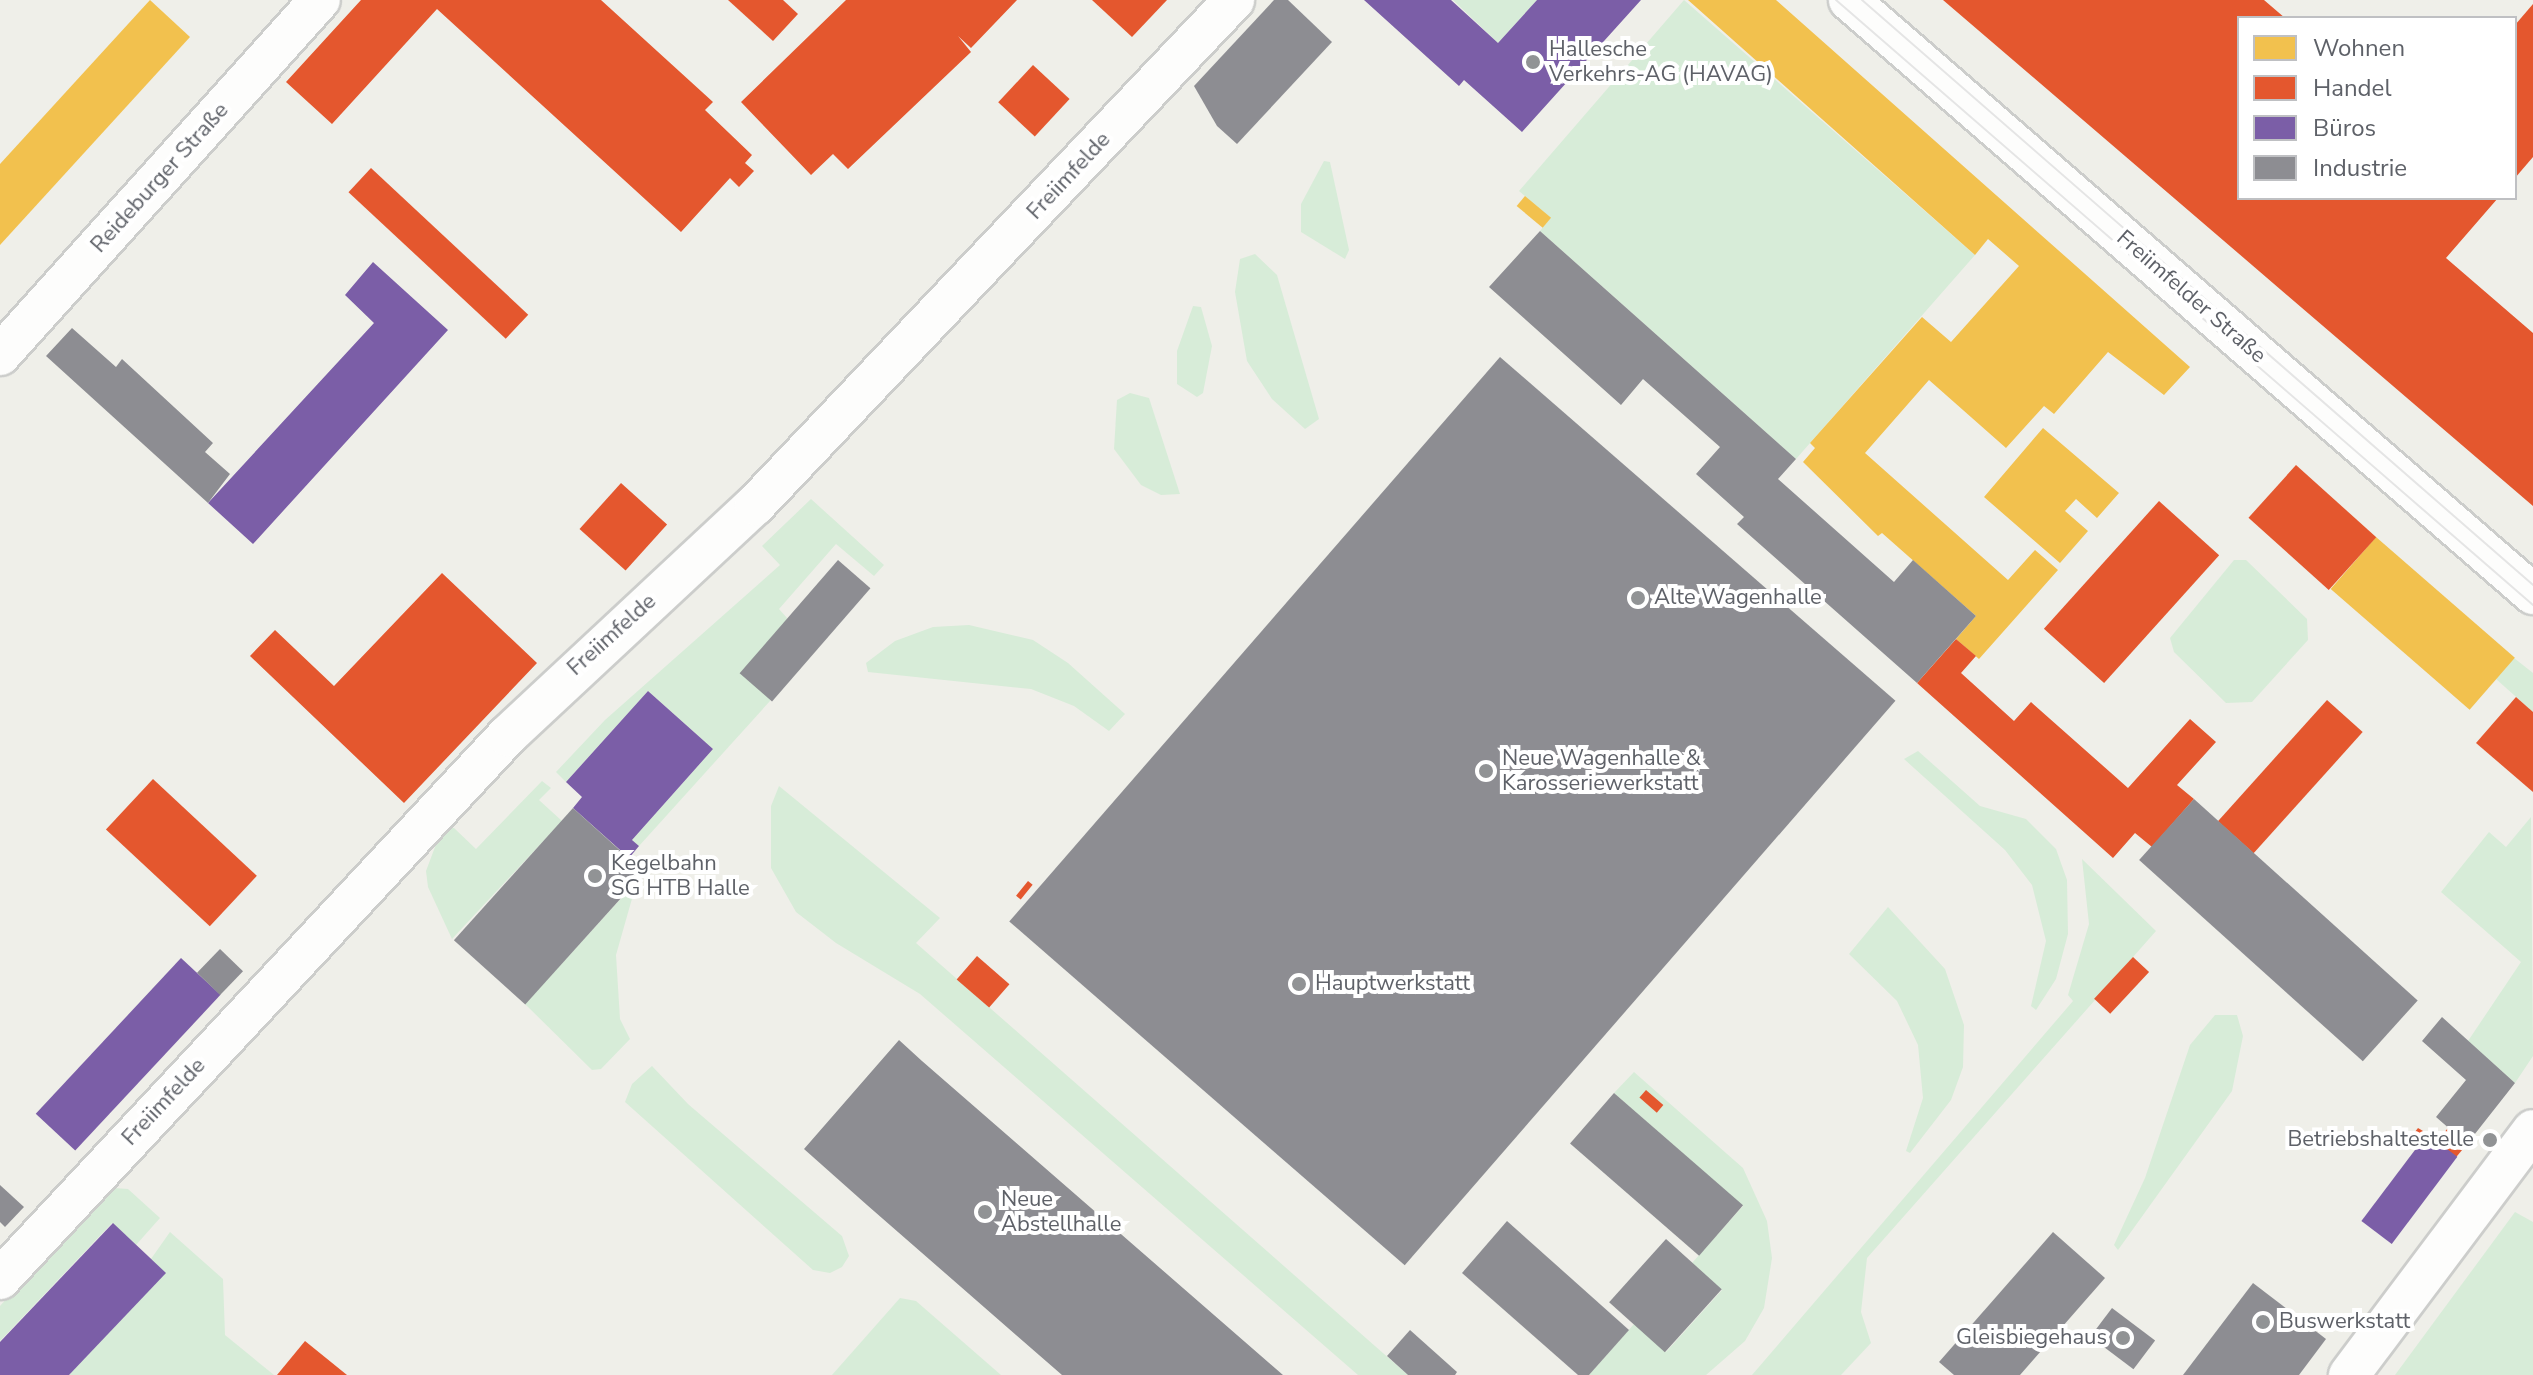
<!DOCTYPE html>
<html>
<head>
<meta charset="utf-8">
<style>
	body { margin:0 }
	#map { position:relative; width:2533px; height:1375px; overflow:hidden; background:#efefe9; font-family:"Nunito Sans",sans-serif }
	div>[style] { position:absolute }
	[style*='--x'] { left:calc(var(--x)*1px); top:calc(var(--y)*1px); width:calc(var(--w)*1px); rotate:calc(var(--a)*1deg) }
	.green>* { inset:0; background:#d7ecd8 }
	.homes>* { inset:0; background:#f2c14e; transform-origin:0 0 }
	.shops>* { inset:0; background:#e4572e; transform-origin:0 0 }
	.offices>* { inset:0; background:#7b5ea7; transform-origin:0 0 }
	.industry>* { inset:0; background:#8d8d92; transform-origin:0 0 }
	.roads { filter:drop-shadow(2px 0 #cccdcb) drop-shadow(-2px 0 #cccdcb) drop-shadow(0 2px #cccdcb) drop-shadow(0 -2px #cccdcb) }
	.minor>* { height:40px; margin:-20px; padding:0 20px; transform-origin:20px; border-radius:20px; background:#fdfdfc }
	.tram>* { height:2px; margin:-1px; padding:0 1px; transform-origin:1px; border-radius:1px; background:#e5e5e5 }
	.dots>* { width:22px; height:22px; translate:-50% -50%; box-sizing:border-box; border:4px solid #fff; border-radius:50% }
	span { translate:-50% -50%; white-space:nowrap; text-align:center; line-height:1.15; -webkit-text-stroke:8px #fff; paint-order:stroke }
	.poi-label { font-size:22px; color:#5e6168 }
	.left { translate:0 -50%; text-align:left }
	.right { translate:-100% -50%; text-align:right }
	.street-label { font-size:22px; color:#5e6168 }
	.legend { position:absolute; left:2237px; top:16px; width:280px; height:184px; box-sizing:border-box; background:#fff; border:2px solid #bfc0c3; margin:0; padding:10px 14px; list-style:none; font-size:24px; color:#5e6168 }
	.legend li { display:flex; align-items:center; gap:16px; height:40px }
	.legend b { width:40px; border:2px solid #bfc0c3 }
</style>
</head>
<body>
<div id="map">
	<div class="green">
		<div style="clip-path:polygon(1453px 0,1537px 0,1498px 43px)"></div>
		<div style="clip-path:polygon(1684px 0,1975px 255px,1796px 459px,1540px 231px,1550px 218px,1519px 191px)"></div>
		<div style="clip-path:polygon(1324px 161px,1330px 162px,1349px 250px,1345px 259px,1301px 232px,1301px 204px)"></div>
		<div style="clip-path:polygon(1255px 254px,1277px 275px,1319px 419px,1305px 429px,1272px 399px,1247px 361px,1235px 292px,1240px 259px)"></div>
		<div style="clip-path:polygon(1193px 306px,1201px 307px,1212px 346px,1203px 393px,1197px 397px,1177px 384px,1177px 351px)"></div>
		<div style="clip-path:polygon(1130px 393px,1149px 398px,1180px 494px,1161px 495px,1141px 485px,1114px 449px,1117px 400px)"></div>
		<div style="clip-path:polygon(811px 499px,884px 565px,874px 576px,836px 544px,779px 609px,787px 618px,770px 701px,639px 846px,632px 840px,713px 749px,648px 691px,566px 782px,556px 772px,605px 720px,780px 565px,762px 546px)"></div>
		<div style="clip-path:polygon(2234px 560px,2246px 560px,2307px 619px,2308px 640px,2252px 702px,2226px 703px,2174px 652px,2170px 638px)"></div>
		<div style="clip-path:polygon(969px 625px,1033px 640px,1068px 663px,1125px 714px,1109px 731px,1074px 706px,1031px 689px,868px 672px,866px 663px,895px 641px,933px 627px)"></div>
		<div style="clip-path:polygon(2514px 658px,2533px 673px,2533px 712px,2496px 679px)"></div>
		<div style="clip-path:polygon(1918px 751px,1980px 806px,2026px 819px,2056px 849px,2067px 880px,2068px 934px,2056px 979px,2036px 1010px,2031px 1006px,2046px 941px,2032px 885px,2005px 850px,1904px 759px)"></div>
		<div style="clip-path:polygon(542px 781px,551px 788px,539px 800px,562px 821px,452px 939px,428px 887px,426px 871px,438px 839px,445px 828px,454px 828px,476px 849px)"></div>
		<div style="clip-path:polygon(779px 786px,940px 918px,916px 943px,1408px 1375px,1358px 1375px,920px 994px,836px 943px,796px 912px,771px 868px,771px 806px)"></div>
		<div style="clip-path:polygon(2531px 817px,2533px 1056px,2515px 1083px,2468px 1041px,2521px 962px,2441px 892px,2489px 832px,2506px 847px)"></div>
		<div style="clip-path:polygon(2082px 859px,2156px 931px,1867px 1258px,1861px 1312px,1871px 1343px,1841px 1375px,1752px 1375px,2073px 1001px,2068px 995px,2089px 924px)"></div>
		<div style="clip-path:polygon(637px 881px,616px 955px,620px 1019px,630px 1039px,601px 1069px,592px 1070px,525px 1004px)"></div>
		<div style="clip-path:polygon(1888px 907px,1945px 969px,1964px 1025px,1963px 1067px,1951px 1100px,1910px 1153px,1906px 1151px,1923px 1098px,1918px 1045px,1897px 1001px,1849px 954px)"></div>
		<div style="clip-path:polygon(2215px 1015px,2237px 1015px,2243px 1036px,2232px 1091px,2118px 1250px,2114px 1245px,2145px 1178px,2190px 1045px)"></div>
		<div style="clip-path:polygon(652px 1066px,688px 1104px,842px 1236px,849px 1256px,842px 1267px,830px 1273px,813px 1270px,625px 1102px,632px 1084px)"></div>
		<div style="clip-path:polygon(1634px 1072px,1743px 1168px,1767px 1221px,1772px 1258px,1764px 1308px,1745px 1341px,1706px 1375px,1589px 1375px,1634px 1324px,1666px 1352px,1722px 1290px,1692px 1263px,1743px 1206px,1614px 1093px)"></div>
		<div style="clip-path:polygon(114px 1188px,128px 1189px,160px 1218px,136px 1245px,112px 1223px,0 1341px,0 1306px,102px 1192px)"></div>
		<div style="clip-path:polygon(2515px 1212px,2533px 1222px,2533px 1375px,2395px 1375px)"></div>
		<div style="clip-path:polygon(170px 1232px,223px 1279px,225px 1335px,274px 1375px,69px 1375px)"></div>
		<div style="clip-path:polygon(900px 1298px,916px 1301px,1001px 1375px,832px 1375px)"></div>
	</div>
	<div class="homes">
		<div style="clip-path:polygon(150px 0,190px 37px,0 245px,0 164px)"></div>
		<div style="clip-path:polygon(1688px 0,1776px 0,2190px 367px,2164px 395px,2108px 352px,2054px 414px,2044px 406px,2006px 448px,1929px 380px,1865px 453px,2008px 580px,2035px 550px,2058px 570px,1979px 659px,1956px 639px,1976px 616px,1882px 533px,1878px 536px,1803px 462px,1815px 448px,1810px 443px,1922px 317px,1951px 342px,2019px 266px,1988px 239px,1975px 255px)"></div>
		<div style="left:1525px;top:196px;width:34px;height:13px;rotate:40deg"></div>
		<div style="clip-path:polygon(2043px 428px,2119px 493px,2097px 518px,2076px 499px,2065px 511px,2088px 531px,2060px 563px,1984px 497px)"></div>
		<div style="left:2376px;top:537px;width:184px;height:69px;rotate:41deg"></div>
	</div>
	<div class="shops">
		<div style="clip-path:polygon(361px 0,601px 0,713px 102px,705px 110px,752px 155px,745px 163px,754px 171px,739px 187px,730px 178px,681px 232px,437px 9px,332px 124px,286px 82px)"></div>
		<div style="clip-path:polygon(728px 0,783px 0,798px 14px,773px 41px)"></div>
		<div style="clip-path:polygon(846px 0,1017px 0,971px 48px,958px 36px,971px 52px,848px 169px,833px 154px,811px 175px,741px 102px)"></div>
		<div style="clip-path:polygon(1092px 0,1167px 0,1132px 37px)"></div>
		<div style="clip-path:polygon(1943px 0,2264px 0,2285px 18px,2239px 18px,2239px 198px,2498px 198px,2446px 258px,2533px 333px,2533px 506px)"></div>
		<div style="clip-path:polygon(2533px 4px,2533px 157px,2515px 178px,2515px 25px)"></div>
		<div style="left:1033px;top:65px;width:50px;height:51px;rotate:43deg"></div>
		<div style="left:371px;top:168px;width:215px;height:33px;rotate:43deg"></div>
		<div style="left:2296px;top:465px;width:108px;height:71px;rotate:42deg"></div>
		<div style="left:621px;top:483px;width:62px;height:62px;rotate:42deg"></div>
		<div style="left:2159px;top:501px;width:81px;height:172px;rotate:42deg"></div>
		<div style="clip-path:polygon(442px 573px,537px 663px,404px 803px,250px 656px,275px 630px,334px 686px)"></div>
		<div style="clip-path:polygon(1956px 639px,1976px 656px,1961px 673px,2014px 721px,2031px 702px,2128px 788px,2190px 719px,2216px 742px,2177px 785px,2194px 799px,2152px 847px,2135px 833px,2113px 858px,1917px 683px)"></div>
		<div style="clip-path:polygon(2516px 697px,2533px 712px,2533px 792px,2476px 743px)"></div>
		<div style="left:2327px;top:700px;width:48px;height:163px;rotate:42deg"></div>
		<div style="left:153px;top:779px;width:142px;height:69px;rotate:43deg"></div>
		<div style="left:1028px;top:881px;width:6px;height:19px;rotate:39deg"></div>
		<div style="left:977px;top:956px;width:43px;height:31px;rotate:41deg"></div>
		<div style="left:2133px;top:957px;width:22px;height:57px;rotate:43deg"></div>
		<div style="left:1646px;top:1090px;width:23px;height:10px;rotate:41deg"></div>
		<div style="clip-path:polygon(2418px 1128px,2423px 1131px,2412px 1144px,2408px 1141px)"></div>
		<div style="left:2448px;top:1128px;width:25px;height:18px;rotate:40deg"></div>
		<div style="clip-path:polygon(305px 1341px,347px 1375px,277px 1375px)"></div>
	</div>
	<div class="offices">
		<div style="clip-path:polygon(1364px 0,1451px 0,1498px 43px,1537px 0,1641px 0,1522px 132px,1464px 80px,1459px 86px)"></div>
		<div style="clip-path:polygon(373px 262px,448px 330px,253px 544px,208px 503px,374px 323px,345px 295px)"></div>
		<div style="clip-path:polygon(648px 691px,713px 749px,632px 840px,639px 846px,629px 858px,573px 808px,582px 797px,566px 782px)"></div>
		<div style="left:181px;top:958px;width:54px;height:213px;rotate:43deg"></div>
		<div style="left:2427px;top:1134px;width:38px;height:109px;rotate:37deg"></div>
		<div style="clip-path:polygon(113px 1223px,166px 1273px,69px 1375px,0 1375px,0 1342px)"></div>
	</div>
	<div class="industry">
		<div style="clip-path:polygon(1274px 0,1288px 0,1332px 42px,1237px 144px,1217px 126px,1194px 86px)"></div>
		<div style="clip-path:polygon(1540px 231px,1796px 459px,1778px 479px,1894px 582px,1913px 560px,1976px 616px,1917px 683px,1737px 524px,1744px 517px,1696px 474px,1720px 447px,1643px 379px,1621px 405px,1489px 287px)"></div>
		<div style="clip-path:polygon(72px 328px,116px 367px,122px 359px,213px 443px,205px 452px,230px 474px,208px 503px,46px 356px)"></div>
		<div style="left:1500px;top:357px;width:524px;height:748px;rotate:41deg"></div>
		<div style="left:838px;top:560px;width:43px;height:150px;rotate:41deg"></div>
		<div style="left:2194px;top:799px;width:301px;height:82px;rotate:42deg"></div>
		<div style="left:573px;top:808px;width:96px;height:178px;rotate:42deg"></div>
		<div style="left:220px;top:949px;width:32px;height:33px;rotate:44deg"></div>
		<div style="clip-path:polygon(2442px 1017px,2515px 1083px,2467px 1144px,2436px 1117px,2466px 1080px,2422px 1041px)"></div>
		<div style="clip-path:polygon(899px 1040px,922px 1061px,1283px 1375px,1062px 1375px,867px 1205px,804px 1149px)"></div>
		<div style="left:1614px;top:1093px;width:171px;height:67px;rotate:41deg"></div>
		<div style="clip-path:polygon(0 1185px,24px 1207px,5px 1227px,0 1222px)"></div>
		<div style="clip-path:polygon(1507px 1221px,1629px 1330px,1589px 1375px,1578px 1375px,1462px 1273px)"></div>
		<div style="clip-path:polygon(2053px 1232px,2105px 1278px,2020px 1375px,1954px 1375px,1939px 1362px)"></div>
		<div style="left:1666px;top:1239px;width:75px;height:85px;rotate:42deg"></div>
		<div style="clip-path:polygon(2253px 1283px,2326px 1339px,2299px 1375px,2183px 1375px)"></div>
		<div style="left:2112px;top:1308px;width:54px;height:36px;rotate:37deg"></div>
		<div style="clip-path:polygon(1410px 1330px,1457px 1372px,1455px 1375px,1408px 1375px,1387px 1356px)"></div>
	</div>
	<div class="roads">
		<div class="minor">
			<div style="--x:1849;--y:0;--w:906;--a:40.97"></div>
			<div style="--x:0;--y:355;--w:478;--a:-48"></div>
			<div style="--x:0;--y:1279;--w:743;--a:-46.96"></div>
			<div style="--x:507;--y:736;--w:339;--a:-43"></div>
			<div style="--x:755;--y:505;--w:696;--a:-46.51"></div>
			<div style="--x:2349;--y:1375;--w:306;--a:-53.1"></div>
		</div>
	</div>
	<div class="tram">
		<div style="--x:1836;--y:0;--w:923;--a:40.96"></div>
		<div style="--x:1862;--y:0;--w:890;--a:41.08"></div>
	</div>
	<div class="dots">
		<div style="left:1533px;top:62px;background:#919395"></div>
		<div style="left:1638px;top:598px;background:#919395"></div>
		<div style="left:1486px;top:771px;background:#919395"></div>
		<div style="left:595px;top:876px;background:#919395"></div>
		<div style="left:1299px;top:984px;background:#919395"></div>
		<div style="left:2490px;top:1140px;background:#919395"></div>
		<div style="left:985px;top:1212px;background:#919395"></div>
		<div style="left:2263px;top:1322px;background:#919395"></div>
		<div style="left:2123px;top:1338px;background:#919395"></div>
	</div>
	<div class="poi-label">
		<span class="left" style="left:1549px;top:62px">Hallesche<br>Verkehrs-AG (HAVAG)</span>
		<span class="left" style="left:1654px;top:598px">Alte Wagenhalle</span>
		<span class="left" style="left:1502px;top:771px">Neue Wagenhalle &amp;<br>Karosseriewerkstatt</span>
		<span class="left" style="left:611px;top:876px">Kegelbahn<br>SG HTB Halle</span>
		<span class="left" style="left:1315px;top:984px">Hauptwerkstatt</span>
		<span class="right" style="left:2474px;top:1140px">Betriebshaltestelle</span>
		<span class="left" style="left:1001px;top:1212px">Neue<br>Abstellhalle</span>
		<span class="left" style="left:2279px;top:1322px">Buswerkstatt</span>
		<span class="right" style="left:2107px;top:1338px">Gleisbiegehaus</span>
	</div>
	<div class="street-label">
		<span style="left:1069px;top:176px;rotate:-47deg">Freiimfelde</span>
		<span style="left:160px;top:178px;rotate:-48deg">Reideburger Straße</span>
		<span style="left:2191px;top:297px;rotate:41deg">Freiimfelder Straße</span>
		<span style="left:612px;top:635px;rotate:-42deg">Freiimfelde</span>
		<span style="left:164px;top:1102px;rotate:-47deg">Freiimfelde</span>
	</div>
	<ul class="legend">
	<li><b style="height:22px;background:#f2c14e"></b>Wohnen</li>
	<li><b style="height:22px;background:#e4572e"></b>Handel</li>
	<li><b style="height:22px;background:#7b5ea7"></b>Büros</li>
	<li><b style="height:22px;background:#8d8d92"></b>Industrie</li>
	</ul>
</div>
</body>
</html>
